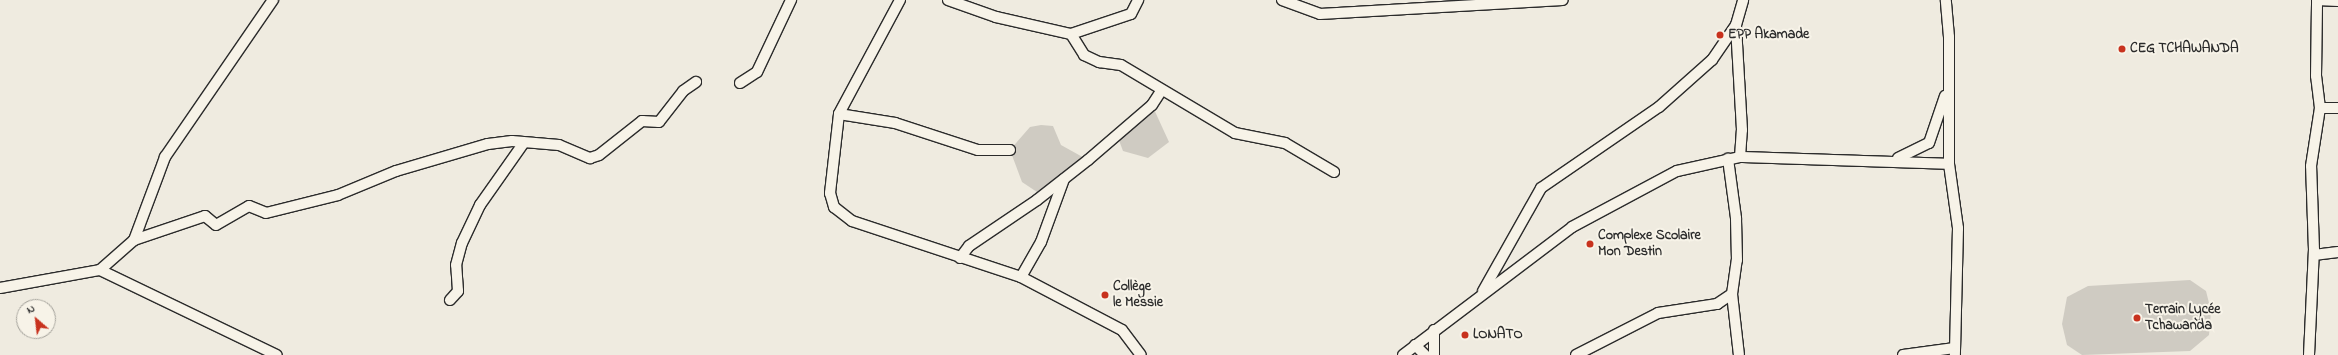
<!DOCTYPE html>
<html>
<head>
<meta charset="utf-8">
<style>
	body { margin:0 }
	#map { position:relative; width:2338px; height:355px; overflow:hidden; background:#efebe0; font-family:"Indie Flower",sans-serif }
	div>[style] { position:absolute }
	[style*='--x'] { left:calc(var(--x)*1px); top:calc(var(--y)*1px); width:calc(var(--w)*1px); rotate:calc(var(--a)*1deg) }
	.green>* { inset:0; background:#cfcbc2 }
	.roads { filter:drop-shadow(1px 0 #2b2b2b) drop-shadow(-1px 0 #2b2b2b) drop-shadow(0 1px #2b2b2b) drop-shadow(0 -1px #2b2b2b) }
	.street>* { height:10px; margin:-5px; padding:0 5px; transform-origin:5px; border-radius:5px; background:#f7f3e8 }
	.dots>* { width:11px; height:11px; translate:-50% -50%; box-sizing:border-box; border:2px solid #f7f3e8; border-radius:50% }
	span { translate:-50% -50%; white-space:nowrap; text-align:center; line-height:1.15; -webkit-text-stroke:4px #f7f3e8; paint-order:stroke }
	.poi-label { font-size:14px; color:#2b2b2b; font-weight:700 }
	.left { translate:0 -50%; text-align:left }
	.north { position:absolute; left:16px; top:299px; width:40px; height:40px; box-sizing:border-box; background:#f7f3e8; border:1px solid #a5a39c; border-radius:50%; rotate:332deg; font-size:11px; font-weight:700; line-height:16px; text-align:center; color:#2b2b2b }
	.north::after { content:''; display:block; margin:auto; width:14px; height:18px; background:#c8321e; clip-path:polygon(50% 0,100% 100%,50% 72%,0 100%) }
</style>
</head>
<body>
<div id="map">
	<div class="green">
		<div style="clip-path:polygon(1152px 105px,1169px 142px,1148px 158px,1123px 151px,1117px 135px)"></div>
		<div style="clip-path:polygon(1041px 125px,1053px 126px,1061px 145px,1088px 160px,1043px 196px,1022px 182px,1010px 150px,1030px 127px)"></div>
		<div style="clip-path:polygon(2190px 280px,2206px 291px,2211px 311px,2209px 335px,2190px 351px,2082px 355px,2067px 345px,2062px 324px,2067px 297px,2088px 286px)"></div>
	</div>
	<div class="roads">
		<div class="street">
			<div style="--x:900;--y:0;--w:129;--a:118.2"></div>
			<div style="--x:839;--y:114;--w:80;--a:96.5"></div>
			<div style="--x:830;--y:193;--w:15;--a:74"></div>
			<div style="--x:834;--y:207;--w:23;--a:38"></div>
			<div style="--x:852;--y:221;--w:178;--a:18.3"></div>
			<div style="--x:1021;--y:277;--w:114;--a:27.7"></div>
			<div style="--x:1122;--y:330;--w:31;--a:53"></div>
			<div style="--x:948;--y:0;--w:51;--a:19.5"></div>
			<div style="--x:996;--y:17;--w:77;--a:12.8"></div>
			<div style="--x:1071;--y:34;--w:25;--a:58"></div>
			<div style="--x:1084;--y:55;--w:17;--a:25"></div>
			<div style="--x:1099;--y:62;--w:22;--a:8"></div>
			<div style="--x:1121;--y:65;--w:133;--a:30.8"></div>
			<div style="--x:1235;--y:133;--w:51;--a:11.3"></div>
			<div style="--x:1285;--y:143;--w:57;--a:30.6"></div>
			<div style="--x:1282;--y:0;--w:40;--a:20.2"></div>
			<div style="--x:1320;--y:14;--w:243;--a:-3.3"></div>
			<div style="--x:2317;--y:0;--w:21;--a:3"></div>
			<div style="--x:1071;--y:34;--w:63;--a:-18.4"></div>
			<div style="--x:1131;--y:14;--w:16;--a:-63"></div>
			<div style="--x:740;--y:83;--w:20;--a:-33"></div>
			<div style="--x:757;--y:72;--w:80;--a:-64.7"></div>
			<div style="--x:2320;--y:108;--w:18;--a:0"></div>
			<div style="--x:839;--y:114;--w:57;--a:9.1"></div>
			<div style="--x:895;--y:123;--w:87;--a:18"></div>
			<div style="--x:978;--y:150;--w:32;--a:0"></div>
			<div style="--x:1740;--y:157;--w:27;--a:-86"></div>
			<div style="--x:1742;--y:130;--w:105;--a:-93.3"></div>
			<div style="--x:1736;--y:25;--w:26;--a:-74"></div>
			<div style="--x:1898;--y:158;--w:34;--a:-26"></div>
			<div style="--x:1929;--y:143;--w:50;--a:-71.2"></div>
			<div style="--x:1949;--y:164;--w:65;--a:82"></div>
			<div style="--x:1958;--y:228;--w:127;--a:91.4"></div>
			<div style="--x:134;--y:240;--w:75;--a:-18.7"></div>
			<div style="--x:205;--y:216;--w:14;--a:39"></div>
			<div style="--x:216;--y:225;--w:38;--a:-30"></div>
			<div style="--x:249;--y:206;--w:18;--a:22"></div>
			<div style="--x:266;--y:213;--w:74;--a:-14"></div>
			<div style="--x:338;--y:195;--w:63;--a:-22.5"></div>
			<div style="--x:396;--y:171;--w:96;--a:-16.4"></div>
			<div style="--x:488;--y:144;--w:24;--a:-7"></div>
			<div style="--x:512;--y:141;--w:47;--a:4.9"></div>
			<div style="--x:559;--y:145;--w:34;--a:23"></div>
			<div style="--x:590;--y:158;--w:9;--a:-18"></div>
			<div style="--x:599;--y:155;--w:55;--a:-38.3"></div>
			<div style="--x:642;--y:121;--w:17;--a:3"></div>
			<div style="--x:659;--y:122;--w:39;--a:-52"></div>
			<div style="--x:683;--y:91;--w:16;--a:-35"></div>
			<div style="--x:2314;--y:255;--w:24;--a:-7"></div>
			<div style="--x:960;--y:258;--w:15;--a:-53"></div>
			<div style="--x:969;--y:246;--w:82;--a:-34.1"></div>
			<div style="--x:1037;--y:200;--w:65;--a:-38.1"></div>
			<div style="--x:1088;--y:160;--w:84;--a:-40.7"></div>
			<div style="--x:1152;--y:105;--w:17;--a:-57"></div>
			<div style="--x:100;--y:270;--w:196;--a:25.7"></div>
			<div style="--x:1021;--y:277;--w:40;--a:-60.3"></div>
			<div style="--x:1041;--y:242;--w:67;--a:-69.9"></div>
			<div style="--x:0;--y:288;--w:102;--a:-10.2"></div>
			<div style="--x:100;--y:270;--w:45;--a:-41.4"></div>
			<div style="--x:134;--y:240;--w:89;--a:-69.5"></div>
			<div style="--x:165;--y:157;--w:191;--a:-55.5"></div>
			<div style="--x:1483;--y:291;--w:118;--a:-60.6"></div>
			<div style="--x:1541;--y:188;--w:143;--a:-34.5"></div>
			<div style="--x:1659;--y:107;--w:71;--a:-41.6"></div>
			<div style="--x:1712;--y:60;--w:42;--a:-55.6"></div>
			<div style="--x:1732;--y:294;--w:61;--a:83.5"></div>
			<div style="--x:450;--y:300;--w:12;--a:-48"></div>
			<div style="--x:458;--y:291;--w:26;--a:-94"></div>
			<div style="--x:456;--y:265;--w:23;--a:-75"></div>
			<div style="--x:462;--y:243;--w:42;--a:-64.7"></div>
			<div style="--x:480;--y:205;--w:75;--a:-54.8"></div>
			<div style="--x:1415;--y:345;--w:14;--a:45"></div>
			<div style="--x:1403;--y:355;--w:212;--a:-37.1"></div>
			<div style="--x:1572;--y:227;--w:119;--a:-28.1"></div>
			<div style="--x:1677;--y:171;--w:65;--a:-12.5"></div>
			<div style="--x:1740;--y:157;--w:209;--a:1.9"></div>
			<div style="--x:1949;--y:164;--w:127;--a:-90"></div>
			<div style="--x:1949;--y:37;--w:37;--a:-95"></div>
			<div style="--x:1434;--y:355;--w:25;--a:-90"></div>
			<div style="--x:1576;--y:355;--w:92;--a:-27.1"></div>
			<div style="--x:1658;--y:313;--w:60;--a:-8.7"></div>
			<div style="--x:1717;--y:304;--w:18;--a:-34"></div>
			<div style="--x:1732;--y:294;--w:34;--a:-82"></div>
			<div style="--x:1737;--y:260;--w:42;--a:-91.4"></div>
			<div style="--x:1736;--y:218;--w:60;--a:-97.7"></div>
			<div style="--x:1903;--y:355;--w:52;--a:-7.7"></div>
			<div style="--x:2309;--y:355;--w:105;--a:-87.3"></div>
			<div style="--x:2314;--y:250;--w:84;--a:-92"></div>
			<div style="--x:2311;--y:166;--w:59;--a:-81.2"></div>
			<div style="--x:2320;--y:108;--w:32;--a:-97"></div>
			<div style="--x:2316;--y:76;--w:76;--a:-89.2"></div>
		</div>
	</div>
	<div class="dots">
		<div style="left:1720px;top:35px;background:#c8321e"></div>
		<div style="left:2122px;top:49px;background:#c8321e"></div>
		<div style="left:1590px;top:244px;background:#c8321e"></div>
		<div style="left:1105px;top:295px;background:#c8321e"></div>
		<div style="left:2137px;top:318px;background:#c8321e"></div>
		<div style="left:1465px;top:335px;background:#c8321e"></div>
	</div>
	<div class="poi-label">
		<span class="left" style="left:1728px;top:35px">EPP Akamade</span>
		<span class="left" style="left:2130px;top:49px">CEG TCHAWANDA</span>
		<span class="left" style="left:1598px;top:244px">Complexe Scolaire<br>Mon Destin</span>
		<span class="left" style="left:1113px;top:295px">Collège<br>le Messie</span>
		<span class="left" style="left:2145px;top:318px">Terrain Lycée<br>Tchawanda</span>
		<span class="left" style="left:1473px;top:335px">LONATO</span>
	</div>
	<div class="north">N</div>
</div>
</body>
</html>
